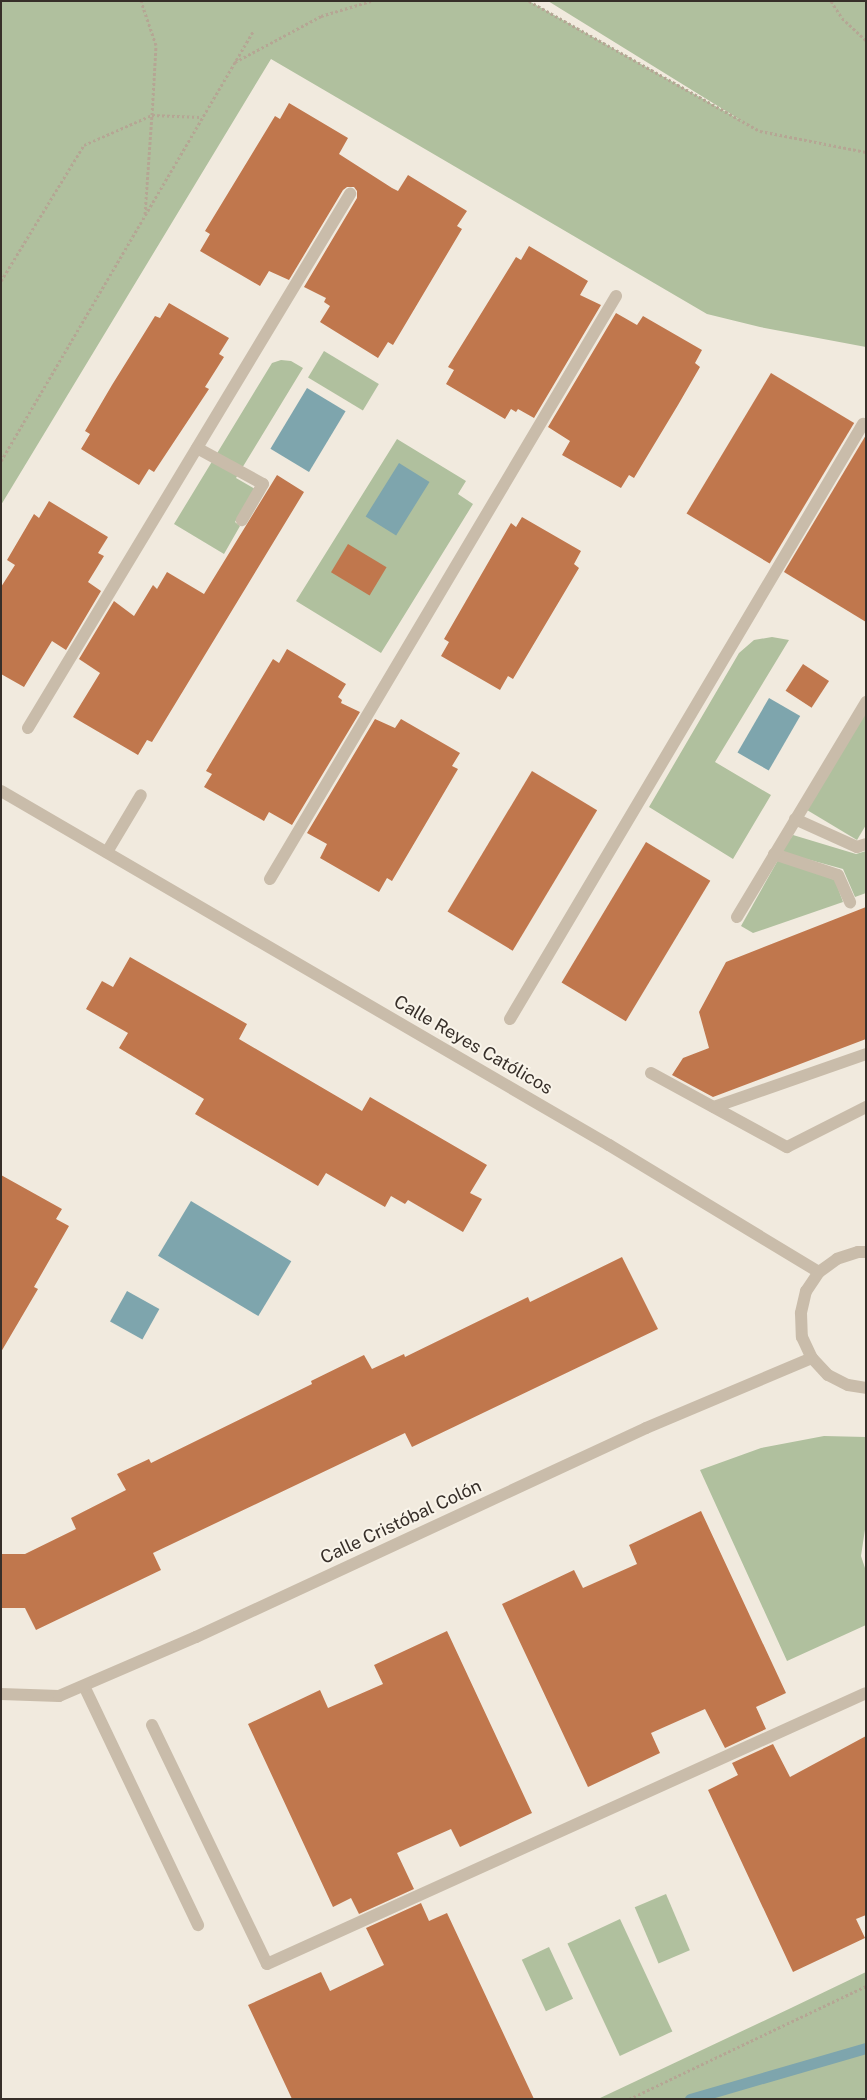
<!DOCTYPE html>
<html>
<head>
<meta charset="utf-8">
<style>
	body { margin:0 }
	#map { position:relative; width:867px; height:2100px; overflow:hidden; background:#f1eade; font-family:"Public Sans",sans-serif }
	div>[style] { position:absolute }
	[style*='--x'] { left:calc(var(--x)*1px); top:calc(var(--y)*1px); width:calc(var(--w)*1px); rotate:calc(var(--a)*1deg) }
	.green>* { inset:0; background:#b0c09e; transform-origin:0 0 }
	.water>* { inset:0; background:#7ea5ad; transform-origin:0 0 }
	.stream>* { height:11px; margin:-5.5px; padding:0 5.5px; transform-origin:5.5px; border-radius:5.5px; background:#7ea5ad }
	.building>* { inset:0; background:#c0774d; transform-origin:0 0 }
	.path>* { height:3px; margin-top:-1.5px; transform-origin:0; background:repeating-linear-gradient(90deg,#b5a694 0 2.5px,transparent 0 5px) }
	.pedestrian>* { height:12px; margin:-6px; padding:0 6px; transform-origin:6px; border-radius:6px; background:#c9bcaa }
	.minor>* { height:12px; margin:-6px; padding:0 6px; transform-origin:6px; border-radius:6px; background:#c9bcaa }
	span { translate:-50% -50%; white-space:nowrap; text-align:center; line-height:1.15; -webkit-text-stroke:4px #f9f4ea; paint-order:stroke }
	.street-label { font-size:18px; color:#372f29 }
	.frame { position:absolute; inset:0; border:2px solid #372f29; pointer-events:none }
</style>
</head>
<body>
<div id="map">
	<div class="green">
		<div style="clip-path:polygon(1px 1px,529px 1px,742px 121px,548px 1px,866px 1px,866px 347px,760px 327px,707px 314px,271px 59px,1px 505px)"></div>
		<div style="left:324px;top:351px;width:64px;height:31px;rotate:31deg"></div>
		<div style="clip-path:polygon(281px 360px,291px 361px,303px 368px,236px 478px,255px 489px,235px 522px,240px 526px,224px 554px,174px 524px,272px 363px)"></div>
		<div style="clip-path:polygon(397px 439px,466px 481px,458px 494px,473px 504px,381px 653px,296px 601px)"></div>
		<div style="clip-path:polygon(772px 637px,789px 640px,715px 762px,771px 795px,733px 859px,649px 807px,739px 653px,754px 640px)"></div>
		<div style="clip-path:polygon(866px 712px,866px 825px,857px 840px,807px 810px)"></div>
		<div style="clip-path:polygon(793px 835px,856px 854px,866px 851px,866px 893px,855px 897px,843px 869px,781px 852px)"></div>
		<div style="clip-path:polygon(778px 860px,835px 880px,843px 902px,753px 933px,741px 926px)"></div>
		<div style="clip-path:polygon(824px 1436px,866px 1437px,866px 1523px,861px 1556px,866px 1571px,866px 1625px,787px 1661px,700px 1470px,761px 1448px)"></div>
		<div style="left:666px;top:1894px;width:61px;height:34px;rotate:67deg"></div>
		<div style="left:620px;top:1919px;width:124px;height:58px;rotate:65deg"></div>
		<div style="left:549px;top:1947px;width:57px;height:30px;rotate:65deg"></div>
		<div style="clip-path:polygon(866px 1972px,866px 2099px,598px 2099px,791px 2008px)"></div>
	</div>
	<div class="water">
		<div style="left:307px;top:388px;width:45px;height:71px;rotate:31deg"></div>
		<div style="left:399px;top:463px;width:36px;height:63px;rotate:32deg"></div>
		<div style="left:769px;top:698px;width:36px;height:63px;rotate:30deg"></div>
		<div style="left:191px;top:1201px;width:117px;height:64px;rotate:31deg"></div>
		<div style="left:127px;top:1291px;width:37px;height:35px;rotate:29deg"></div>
	</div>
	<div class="stream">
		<div style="--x:690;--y:2099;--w:183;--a:-16.2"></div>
	</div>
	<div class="building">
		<div style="clip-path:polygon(289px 103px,348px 138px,339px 154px,392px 188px,398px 191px,408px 175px,467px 211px,457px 226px,462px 229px,393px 345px,388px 342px,378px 358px,320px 322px,330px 306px,324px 302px,326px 298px,304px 287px,357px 198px,357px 191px,354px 187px,347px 187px,343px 190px,289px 280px,269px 271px,260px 286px,200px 251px,210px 234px,205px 231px,275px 116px,280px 119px)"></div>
		<div style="clip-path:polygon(529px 246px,588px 281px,580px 295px,601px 305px,534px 418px,518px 409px,516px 412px,511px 409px,505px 419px,446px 384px,454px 370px,448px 367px,516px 257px,521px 260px)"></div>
		<div style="clip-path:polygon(169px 303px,229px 338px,219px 354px,224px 357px,205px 387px,209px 389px,154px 472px,149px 469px,139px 485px,81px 449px,90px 434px,85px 431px,112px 385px,155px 316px,160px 318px)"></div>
		<div style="clip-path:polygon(616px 313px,637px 325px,643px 316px,702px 350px,695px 363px,700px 367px,678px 405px,634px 478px,629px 475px,621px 488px,562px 455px,570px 441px,548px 427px)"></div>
		<div style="left:771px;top:373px;width:97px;height:164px;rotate:31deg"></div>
		<div style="clip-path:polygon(866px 435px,866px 622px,784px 572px)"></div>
		<div style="clip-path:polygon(277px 475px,304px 492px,152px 742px,147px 740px,138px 755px,73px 717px,100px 673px,79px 659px,114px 601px,134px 616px,153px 585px,157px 589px,167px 572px,204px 594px)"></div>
		<div style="clip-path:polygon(49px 501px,108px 537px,98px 553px,104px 556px,88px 582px,101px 591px,66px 650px,52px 641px,24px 687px,1px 674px,1px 587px,15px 565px,7px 560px,34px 514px,39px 518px)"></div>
		<div style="clip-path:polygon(522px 517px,581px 551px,574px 564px,579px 568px,513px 679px,508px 676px,500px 690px,441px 656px,449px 642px,444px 639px,511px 523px,516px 527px)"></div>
		<div style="left:348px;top:544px;width:45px;height:33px;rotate:31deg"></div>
		<div style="clip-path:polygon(287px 649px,346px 684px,338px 697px,342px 700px,341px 703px,360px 712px,292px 825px,269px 812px,264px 821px,204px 787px,212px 774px,206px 771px,273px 659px,279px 663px)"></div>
		<div style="left:803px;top:664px;width:31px;height:32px;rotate:33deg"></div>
		<div style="clip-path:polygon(375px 719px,395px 728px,401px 719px,460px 753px,452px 766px,458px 769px,392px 881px,387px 878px,379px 892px,320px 858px,327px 844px,307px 833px)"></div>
		<div style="left:532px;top:771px;width:76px;height:164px;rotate:31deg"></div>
		<div style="left:646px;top:842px;width:75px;height:164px;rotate:31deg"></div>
		<div style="clip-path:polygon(866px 907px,866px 1039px,713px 1097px,672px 1075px,683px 1058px,709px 1048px,699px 1012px,726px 962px)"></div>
		<div style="clip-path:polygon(130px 957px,247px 1024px,239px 1039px,362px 1111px,370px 1097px,487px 1165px,470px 1193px,482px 1199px,463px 1232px,408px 1200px,405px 1204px,391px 1196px,385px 1207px,326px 1173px,318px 1186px,195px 1114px,204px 1099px,119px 1048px,128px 1033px,86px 1009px,102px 981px,113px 987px)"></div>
		<div style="clip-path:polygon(1px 1175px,62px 1209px,56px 1219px,69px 1226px,34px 1287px,38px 1289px,1px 1352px)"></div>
		<div style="clip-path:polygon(622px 1257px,658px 1329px,412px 1447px,405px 1433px,153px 1553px,161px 1570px,36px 1630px,25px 1608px,1px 1608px,1px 1554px,25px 1554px,76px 1529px,71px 1518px,126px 1490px,117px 1474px,149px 1459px,151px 1463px,312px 1384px,311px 1381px,364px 1355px,372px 1369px,404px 1354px,405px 1357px,528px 1297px,530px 1302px)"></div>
		<div style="clip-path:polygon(701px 1511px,786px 1693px,756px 1707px,766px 1729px,725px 1748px,705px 1709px,651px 1733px,660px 1753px,588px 1787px,502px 1604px,574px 1570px,583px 1588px,637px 1564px,629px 1545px)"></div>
		<div style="clip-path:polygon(447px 1631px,532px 1813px,460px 1847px,451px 1829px,397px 1853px,414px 1889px,359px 1914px,351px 1898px,333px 1907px,248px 1724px,320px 1690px,328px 1708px,383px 1684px,374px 1665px)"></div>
		<div style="clip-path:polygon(866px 1736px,866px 1915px,856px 1919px,865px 1938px,793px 1972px,708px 1790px,738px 1775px,732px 1763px,773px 1744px,790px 1777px)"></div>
		<div style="clip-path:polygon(421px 1903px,429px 1921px,447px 1913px,534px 2099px,292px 2099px,248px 2005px,321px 1972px,330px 1991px,384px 1965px,366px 1928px)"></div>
	</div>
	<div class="path">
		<div style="--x:529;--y:1;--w:265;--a:29.4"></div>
		<div style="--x:760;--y:131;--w:108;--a:11.2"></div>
		<div style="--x:831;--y:1;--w:20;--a:57"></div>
		<div style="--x:842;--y:18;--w:33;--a:43"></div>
		<div style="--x:235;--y:62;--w:98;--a:-28.1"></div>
		<div style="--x:321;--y:16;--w:52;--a:-16.7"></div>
		<div style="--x:145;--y:214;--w:99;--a:-86"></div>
		<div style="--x:152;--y:115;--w:48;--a:2.4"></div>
		<div style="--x:1;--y:281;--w:159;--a:-58.6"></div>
		<div style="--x:84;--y:145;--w:74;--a:-23.8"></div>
		<div style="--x:152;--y:115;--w:70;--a:-86.7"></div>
		<div style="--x:156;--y:45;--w:46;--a:-108.8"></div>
		<div style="--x:1;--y:461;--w:498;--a:-59.6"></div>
		<div style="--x:629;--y:2099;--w:263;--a:-25.5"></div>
	</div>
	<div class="pedestrian">
		<div style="--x:197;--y:448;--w:75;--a:28.6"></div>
		<div style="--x:263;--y:484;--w:42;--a:120.3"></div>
		<div style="--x:28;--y:728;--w:624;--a:-58.91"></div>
		<div style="--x:795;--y:819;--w:68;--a:24.3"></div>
		<div style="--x:857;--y:847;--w:9;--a:-18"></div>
		<div style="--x:774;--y:854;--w:67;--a:18.2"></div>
		<div style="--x:838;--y:875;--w:30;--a:66"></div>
		<div style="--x:270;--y:879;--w:678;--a:-59.31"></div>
		<div style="--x:737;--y:917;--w:251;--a:-59"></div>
		<div style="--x:510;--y:1019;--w:692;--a:-59.32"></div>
		<div style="--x:651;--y:1073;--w:155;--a:28.6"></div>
		<div style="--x:787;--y:1147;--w:89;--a:-26.9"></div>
		<div style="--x:714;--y:1107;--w:161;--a:-19.2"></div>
		<div style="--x:152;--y:1725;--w:265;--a:64.3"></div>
		<div style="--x:267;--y:1964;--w:657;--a:-24.34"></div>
	</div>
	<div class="minor">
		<div style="--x:1;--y:791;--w:704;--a:30.21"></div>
		<div style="--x:609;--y:1145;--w:245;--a:31.2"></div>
		<div style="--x:107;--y:852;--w:66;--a:-59.2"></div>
		<div style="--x:866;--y:1252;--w:8;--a:180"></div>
		<div style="--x:858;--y:1252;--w:22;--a:162"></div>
		<div style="--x:837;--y:1259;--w:22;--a:144"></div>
		<div style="--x:819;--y:1272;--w:23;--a:124"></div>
		<div style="--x:806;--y:1291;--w:23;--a:103"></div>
		<div style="--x:801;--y:1313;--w:24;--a:88"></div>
		<div style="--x:802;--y:1337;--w:23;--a:65"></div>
		<div style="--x:812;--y:1358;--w:23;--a:47"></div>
		<div style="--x:828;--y:1375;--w:22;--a:27"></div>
		<div style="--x:848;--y:1385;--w:18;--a:9"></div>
		<div style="--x:84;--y:1686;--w:265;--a:64.5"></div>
		<div style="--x:1;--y:1694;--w:58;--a:2"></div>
		<div style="--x:59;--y:1696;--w:149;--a:-23.3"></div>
		<div style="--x:196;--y:1637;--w:496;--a:-24.9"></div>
		<div style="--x:646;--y:1428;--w:180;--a:-22.9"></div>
	</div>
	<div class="street-label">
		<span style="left:473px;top:1045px;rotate:30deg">Calle Reyes Católicos</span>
		<span style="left:401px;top:1522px;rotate:-25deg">Calle Cristóbal Colón</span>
	</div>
	<div class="frame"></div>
</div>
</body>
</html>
